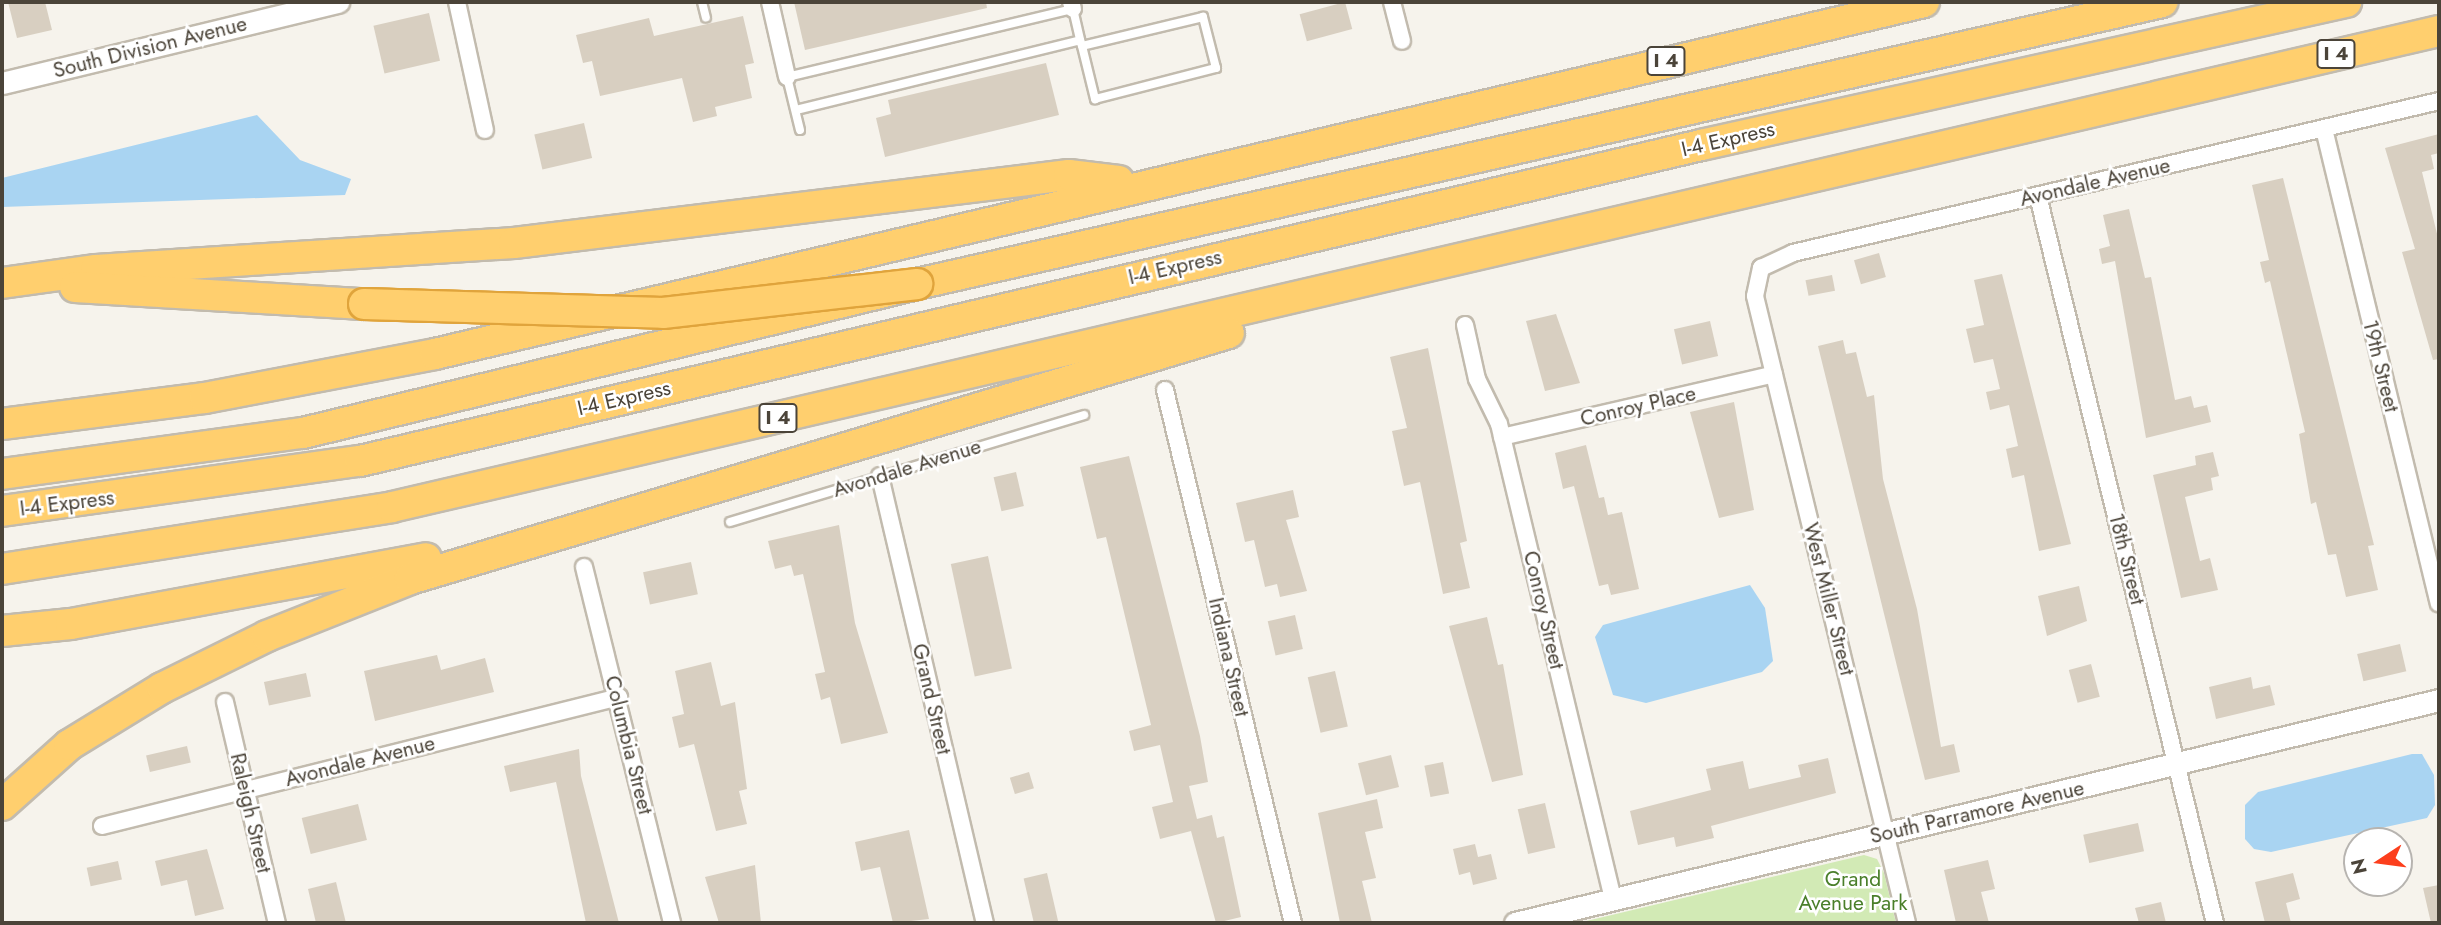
<!DOCTYPE html>
<html>
<head>
<meta charset="utf-8">
<style>
	body { margin:0 }
	#map { position:relative; width:2441px; height:925px; overflow:hidden; background:#f6f3ec; font-family:Jost,sans-serif }
	div>[style] { position:absolute }
	[style*='--x'] { left:calc(var(--x)*1px); top:calc(var(--y)*1px); width:calc(var(--w)*1px); rotate:calc(var(--a)*1deg) }
	.green>* { inset:0; background:#d2eab5 }
	.water>* { inset:0; background:#a9d4f2 }
	.building>* { inset:0; background:#d8cfc1; transform-origin:0 0 }
	.roads { filter:drop-shadow(2px 0 #c2bbae) drop-shadow(-2px 0 #c2bbae) drop-shadow(0 2px #c2bbae) drop-shadow(0 -2px #c2bbae) }
	.service>* { height:8px; margin:-4px; padding:0 4px; transform-origin:4px; border-radius:4px; background:#fff }
	.minor>* { height:16px; margin:-8px; padding:0 8px; transform-origin:8px; border-radius:8px; background:#fff }
	.tertiary>* { height:21px; margin:-10.5px; padding:0 10.5px; transform-origin:10.5px; border-radius:10.5px; background:#fff }
	.motorway>* { height:30px; margin:-15px; padding:0 15px; transform-origin:15px; border-radius:15px; background:#ffcf6e }
	.bridges { filter:drop-shadow(2px 0 #e0a43c) drop-shadow(-2px 0 #e0a43c) drop-shadow(0 2px #e0a43c) drop-shadow(0 -2px #e0a43c) }
	.motorway-bridge>* { height:30px; margin:-15px; padding:0 15px; transform-origin:15px; border-radius:15px; background:#ffcf6e }
	span { translate:-50% -50%; white-space:nowrap; text-align:center; line-height:1.15; -webkit-text-stroke:5px #fff; paint-order:stroke }
	.shield-label span { padding:2px 5px; background:#fff; border:2px solid; border-radius:5px; -webkit-text-stroke-width:0 }
	.shield-label { font-size:19px; color:#4b4439; font-weight:700 }
	.street-label { font-size:21px; color:#4b4439 }
	.park-label { font-size:21px; color:#4a7f2a }
	.frame { position:absolute; inset:0; border:4px solid #4b4439; pointer-events:none }
	.north { position:absolute; left:2343px; top:827px; width:70px; height:70px; box-sizing:border-box; background:#fff; border:2px solid #b7b4b0; border-radius:50%; rotate:257deg; font-size:19px; font-weight:700; line-height:28px; text-align:center; color:#4b4439 }
	.north::after { content:''; display:block; margin:auto; width:24px; height:32px; background:#fc3f1d; clip-path:polygon(50% 0,100% 100%,50% 72%,0 100%) }
</style>
</head>
<body>
<div id="map">
	<div class="green">
		<div style="clip-path:polygon(1864px 855px,1877px 859px,1884px 873px,1896px 923px,1578px 923px)"></div>
	</div>
	<div class="water">
		<div style="clip-path:polygon(257px 115px,300px 160px,351px 179px,345px 195px,2px 207px,2px 178px)"></div>
		<div style="clip-path:polygon(1750px 585px,1765px 608px,1773px 661px,1762px 672px,1646px 703px,1613px 695px,1595px 637px,1603px 625px)"></div>
		<div style="clip-path:polygon(2412px 754px,2422px 754px,2434px 775px,2435px 805px,2427px 818px,2271px 852px,2254px 849px,2245px 839px,2245px 805px,2258px 792px)"></div>
	</div>
	<div class="building">
		<div style="clip-path:polygon(8px 2px,45px 2px,52px 30px,17px 38px)"></div>
		<div style="clip-path:polygon(794px 2px,986px 2px,987px 8px,805px 50px)"></div>
		<div style="left:1345px;top:2px;width:28px;height:47px;rotate:75deg"></div>
		<div style="left:429px;top:13px;width:49px;height:57px;rotate:77deg"></div>
		<div style="clip-path:polygon(743px 16px,754px 63px,745px 65px,752px 98px,715px 107px,717px 116px,693px 122px,682px 78px,600px 96px,592px 61px,583px 63px,576px 35px,649px 18px,654px 36px)"></div>
		<div style="clip-path:polygon(1046px 63px,1059px 115px,885px 157px,876px 118px,891px 114px,888px 100px)"></div>
		<div style="left:584px;top:123px;width:36px;height:51px;rotate:77deg"></div>
		<div style="clip-path:polygon(2439px 134px,2439px 153px,2431px 155px,2434px 169px,2422px 172px,2439px 242px,2439px 359px,2433px 360px,2402px 252px,2415px 249px,2385px 148px)"></div>
		<div style="clip-path:polygon(2283px 178px,2374px 545px,2368px 546px,2378px 590px,2346px 597px,2336px 554px,2328px 555px,2316px 502px,2311px 504px,2299px 434px,2305px 432px,2270px 281px,2265px 283px,2260px 262px,2269px 260px,2252px 185px)"></div>
		<div style="clip-path:polygon(2129px 209px,2145px 278px,2151px 277px,2175px 400px,2191px 396px,2194px 408px,2207px 405px,2211px 422px,2146px 438px,2115px 261px,2102px 264px,2099px 249px,2110px 246px,2103px 215px)"></div>
		<div style="left:1879px;top:253px;width:25px;height:26px;rotate:74deg"></div>
		<div style="clip-path:polygon(2002px 274px,2071px 544px,2039px 551px,2024px 475px,2012px 478px,2006px 449px,2018px 446px,2009px 405px,1990px 410px,1986px 392px,2000px 389px,1993px 359px,1974px 363px,1966px 329px,1984px 325px,1974px 280px)"></div>
		<div style="left:1832px;top:275px;width:16px;height:27px;rotate:79deg"></div>
		<div style="clip-path:polygon(1556px 314px,1580px 383px,1545px 391px,1526px 321px)"></div>
		<div style="left:1710px;top:321px;width:36px;height:37px;rotate:77deg"></div>
		<div style="clip-path:polygon(1843px 340px,1846px 354px,1856px 352px,1867px 397px,1874px 395px,1883px 479px,1917px 609px,1941px 747px,1954px 744px,1960px 772px,1925px 780px,1818px 346px)"></div>
		<div style="clip-path:polygon(1428px 348px,1467px 541px,1460px 543px,1470px 588px,1443px 594px,1420px 482px,1404px 486px,1392px 431px,1407px 428px,1390px 357px)"></div>
		<div style="clip-path:polygon(1734px 402px,1754px 510px,1719px 518px,1690px 412px)"></div>
		<div style="clip-path:polygon(1586px 445px,1599px 498px,1604px 497px,1608px 515px,1622px 512px,1639px 589px,1611px 595px,1608px 584px,1599px 586px,1574px 486px,1563px 489px,1555px 453px)"></div>
		<div style="clip-path:polygon(2213px 452px,2219px 476px,2211px 478px,2213px 490px,2185px 497px,2200px 561px,2210px 558px,2218px 590px,2181px 598px,2153px 475px,2196px 465px,2195px 456px)"></div>
		<div style="clip-path:polygon(1129px 456px,1200px 736px,1208px 782px,1189px 786px,1197px 819px,1212px 815px,1217px 838px,1224px 836px,1241px 917px,1216px 923px,1191px 831px,1160px 839px,1152px 807px,1173px 802px,1160px 745px,1134px 751px,1129px 731px,1151px 725px,1106px 537px,1097px 539px,1080px 467px)"></div>
		<div style="left:1016px;top:472px;width:35px;height:23px;rotate:77deg"></div>
		<div style="clip-path:polygon(1293px 490px,1299px 517px,1286px 520px,1307px 591px,1280px 597px,1277px 584px,1265px 587px,1254px 540px,1245px 542px,1236px 503px)"></div>
		<div style="clip-path:polygon(839px 525px,855px 623px,888px 733px,841px 744px,830px 697px,821px 700px,815px 674px,825px 672px,803px 574px,794px 576px,791px 565px,775px 569px,768px 541px)"></div>
		<div style="left:988px;top:556px;width:115px;height:38px;rotate:78deg"></div>
		<div style="left:691px;top:562px;width:33px;height:49px;rotate:78deg"></div>
		<div style="clip-path:polygon(2079px 586px,2087px 621px,2047px 636px,2038px 596px)"></div>
		<div style="left:1295px;top:615px;width:35px;height:28px;rotate:77deg"></div>
		<div style="clip-path:polygon(1487px 617px,1498px 665px,1503px 664px,1523px 775px,1492px 782px,1449px 626px)"></div>
		<div style="left:2400px;top:644px;width:28px;height:44px;rotate:77deg"></div>
		<div style="clip-path:polygon(437px 655px,441px 670px,485px 658px,494px 692px,375px 721px,364px 671px)"></div>
		<div style="clip-path:polygon(711px 662px,721px 706px,735px 702px,747px 789px,739px 791px,747px 824px,716px 831px,694px 744px,679px 748px,672px 717px,684px 714px,675px 671px)"></div>
		<div style="left:2091px;top:664px;width:34px;height:23px;rotate:75deg"></div>
		<div style="left:1335px;top:671px;width:57px;height:28px;rotate:77deg"></div>
		<div style="left:306px;top:673px;width:24px;height:43px;rotate:78deg"></div>
		<div style="clip-path:polygon(2251px 677px,2253px 689px,2270px 685px,2275px 705px,2216px 719px,2209px 687px)"></div>
		<div style="left:187px;top:746px;width:17px;height:42px;rotate:77deg"></div>
		<div style="clip-path:polygon(579px 749px,581px 776px,619px 923px,586px 923px,556px 782px,510px 792px,504px 766px)"></div>
		<div style="left:1391px;top:755px;width:33px;height:34px;rotate:76deg"></div>
		<div style="clip-path:polygon(1828px 758px,1836px 793px,1711px 826px,1714px 838px,1676px 847px,1674px 837px,1638px 845px,1630px 811px,1711px 790px,1706px 769px,1743px 761px,1749px 789px,1801px 777px,1798px 765px)"></div>
		<div style="left:1443px;top:762px;width:32px;height:19px;rotate:79deg"></div>
		<div style="left:1029px;top:772px;width:17px;height:20px;rotate:73deg"></div>
		<div style="clip-path:polygon(1377px 799px,1383px 828px,1365px 832px,1376px 878px,1362px 881px,1372px 923px,1340px 923px,1318px 813px)"></div>
		<div style="left:1545px;top:803px;width:46px;height:28px;rotate:77deg"></div>
		<div style="left:358px;top:804px;width:37px;height:58px;rotate:76deg"></div>
		<div style="left:2138px;top:823px;width:29px;height:56px;rotate:78deg"></div>
		<div style="clip-path:polygon(909px 830px,929px 919px,893px 923px,880px 867px,861px 871px,855px 842px)"></div>
		<div style="clip-path:polygon(1475px 844px,1478px 857px,1491px 854px,1497px 879px,1473px 885px,1470px 872px,1459px 875px,1453px 849px)"></div>
		<div style="clip-path:polygon(207px 849px,224px 909px,195px 916px,187px 880px,161px 886px,155px 861px)"></div>
		<div style="clip-path:polygon(1988px 860px,1995px 889px,1981px 892px,1989px 923px,1956px 923px,1944px 870px)"></div>
		<div style="left:118px;top:861px;width:19px;height:32px;rotate:78deg"></div>
		<div style="clip-path:polygon(755px 865px,761px 923px,719px 923px,705px 877px)"></div>
		<div style="left:1047px;top:873px;width:51px;height:24px;rotate:77deg"></div>
		<div style="clip-path:polygon(2293px 873px,2300px 899px,2286px 903px,2291px 923px,2265px 923px,2255px 882px)"></div>
		<div style="clip-path:polygon(336px 882px,346px 923px,316px 923px,308px 889px)"></div>
		<div style="clip-path:polygon(2439px 885px,2439px 923px,2431px 923px,2423px 888px)"></div>
		<div style="clip-path:polygon(2161px 902px,2166px 923px,2139px 923px,2135px 908px)"></div>
	</div>
	<div class="roads">
		<div class="service">
			<div style="--x:702;--y:2;--w:16;--a:76"></div>
			<div style="--x:796;--y:110;--w:292;--a:-13.8"></div>
			<div style="--x:800;--y:130;--w:55;--a:-103.8"></div>
			<div style="--x:787;--y:77;--w:294;--a:-13.4"></div>
			<div style="--x:1073;--y:9;--w:32;--a:77"></div>
			<div style="--x:1080;--y:40;--w:6;--a:72"></div>
			<div style="--x:1082;--y:46;--w:55;--a:76.2"></div>
			<div style="--x:1095;--y:99;--w:125;--a:-14.4"></div>
			<div style="--x:1216;--y:68;--w:53;--a:-104.3"></div>
			<div style="--x:1203;--y:17;--w:124;--a:166.5"></div>
			<div style="--x:730;--y:522;--w:370;--a:-16.8"></div>
		</div>
		<div class="minor">
			<div style="--x:457;--y:2;--w:131;--a:77.7"></div>
			<div style="--x:770;--y:2;--w:77;--a:77.2"></div>
			<div style="--x:1071;--y:2;--w:7;--a:74"></div>
			<div style="--x:1392;--y:2;--w:40;--a:75.6"></div>
			<div style="--x:2324;--y:129;--w:488;--a:76.4"></div>
			<div style="--x:2038;--y:196;--w:748;--a:76.32"></div>
			<div style="--x:1465;--y:325;--w:55;--a:77.5"></div>
			<div style="--x:1477;--y:379;--w:50;--a:63.9"></div>
			<div style="--x:1499;--y:424;--w:489;--a:76.5"></div>
			<div style="--x:1165;--y:390;--w:548;--a:76.5"></div>
			<div style="--x:1502;--y:437;--w:279;--a:-13"></div>
			<div style="--x:880;--y:476;--w:459;--a:76.8"></div>
			<div style="--x:584;--y:567;--w:367;--a:76.1"></div>
			<div style="--x:225;--y:702;--w:227;--a:76.8"></div>
			<div style="--x:102;--y:826;--w:533;--a:-14.01"></div>
			<div style="--x:1907;--y:923;--w:645;--a:-103.63"></div>
			<div style="--x:1755;--y:296;--w:29;--a:-78"></div>
			<div style="--x:1761;--y:268;--w:35;--a:-25"></div>
			<div style="--x:1793;--y:253;--w:664;--a:-13.24"></div>
		</div>
		<div class="tertiary">
			<div style="--x:2;--y:83;--w:346;--a:-13.6"></div>
			<div style="--x:1515;--y:923;--w:951;--a:-13.57"></div>
		</div>
		<div class="motorway">
			<div style="--x:2;--y:283;--w:95;--a:-7.9"></div>
			<div style="--x:96;--y:270;--w:419;--a:-3.7"></div>
			<div style="--x:514;--y:243;--w:559;--a:-6.99"></div>
			<div style="--x:1069;--y:175;--w:50;--a:6.8"></div>
			<div style="--x:75;--y:287;--w:289;--a:3.4"></div>
			<div style="--x:2;--y:424;--w:205;--a:-7.3"></div>
			<div style="--x:205;--y:398;--w:234;--a:-10.8"></div>
			<div style="--x:435;--y:354;--w:1530;--a:-13.3"></div>
			<div style="--x:2;--y:474;--w:304;--a:-7.8"></div>
			<div style="--x:303;--y:433;--w:632;--a:-13.64"></div>
			<div style="--x:917;--y:284;--w:1277;--a:-12.76"></div>
			<div style="--x:2;--y:511;--w:361;--a:-8"></div>
			<div style="--x:360;--y:461;--w:1378;--a:-13.26"></div>
			<div style="--x:1701;--y:145;--w:661;--a:-12.5"></div>
			<div style="--x:2;--y:569;--w:395;--a:-9"></div>
			<div style="--x:392;--y:507;--w:2102;--a:-13.09"></div>
			<div style="--x:2;--y:631;--w:69;--a:-5.8"></div>
			<div style="--x:71;--y:624;--w:361;--a:-10.5"></div>
			<div style="--x:2;--y:805;--w:90;--a:-41.8"></div>
			<div style="--x:69;--y:745;--w:109;--a:-31.5"></div>
			<div style="--x:162;--y:688;--w:117;--a:-26.3"></div>
			<div style="--x:267;--y:636;--w:154;--a:-21.7"></div>
			<div style="--x:410;--y:579;--w:855;--a:-16.72"></div>
		</div>
	</div>
	<div class="bridges">
		<div class="motorway-bridge">
			<div style="--x:364;--y:304;--w:299;--a:1.7"></div>
			<div style="--x:663;--y:313;--w:256;--a:-6.5"></div>
		</div>
	</div>
	<div class="shield-label">
		<span style="left:2336px;top:54px">I 4</span>
		<span style="left:1666px;top:61px">I 4</span>
		<span style="left:778px;top:418px">I 4</span>
	</div>
	<div class="street-label">
		<span style="left:150px;top:47px;rotate:-14deg">South Division Avenue</span>
		<span style="left:1728px;top:139px;rotate:-13deg">I-4 Express</span>
		<span style="left:2095px;top:182px;rotate:-13deg">Avondale Avenue</span>
		<span style="left:1175px;top:267px;rotate:-13deg">I-4 Express</span>
		<span style="left:2381px;top:366px;rotate:76deg">19th Street</span>
		<span style="left:624px;top:398px;rotate:-13deg">I-4 Express</span>
		<span style="left:1638px;top:406px;rotate:-13deg">Conroy Place</span>
		<span style="left:907px;top:468px;rotate:-17deg">Avondale Avenue</span>
		<span style="left:67px;top:503px;rotate:-7deg">I-4 Express</span>
		<span style="left:2127px;top:559px;rotate:76deg">18th Street</span>
		<span style="left:1829px;top:599px;rotate:76deg">West Miller Street</span>
		<span style="left:1544px;top:610px;rotate:77deg">Conroy Street</span>
		<span style="left:1229px;top:657px;rotate:77deg">Indiana Street</span>
		<span style="left:932px;top:699px;rotate:77deg">Grand Street</span>
		<span style="left:629px;top:745px;rotate:76deg">Columbia Street</span>
		<span style="left:360px;top:761px;rotate:-14deg">Avondale Avenue</span>
		<span style="left:1977px;top:812px;rotate:-13deg">South Parramore Avenue</span>
		<span style="left:251px;top:813px;rotate:77deg">Raleigh Street</span>
	</div>
	<div class="park-label">
		<span style="left:1853px;top:891px">Grand<br>Avenue Park</span>
	</div>
	<div class="frame"></div>
	<div class="north">N</div>
</div>
</body>
</html>
